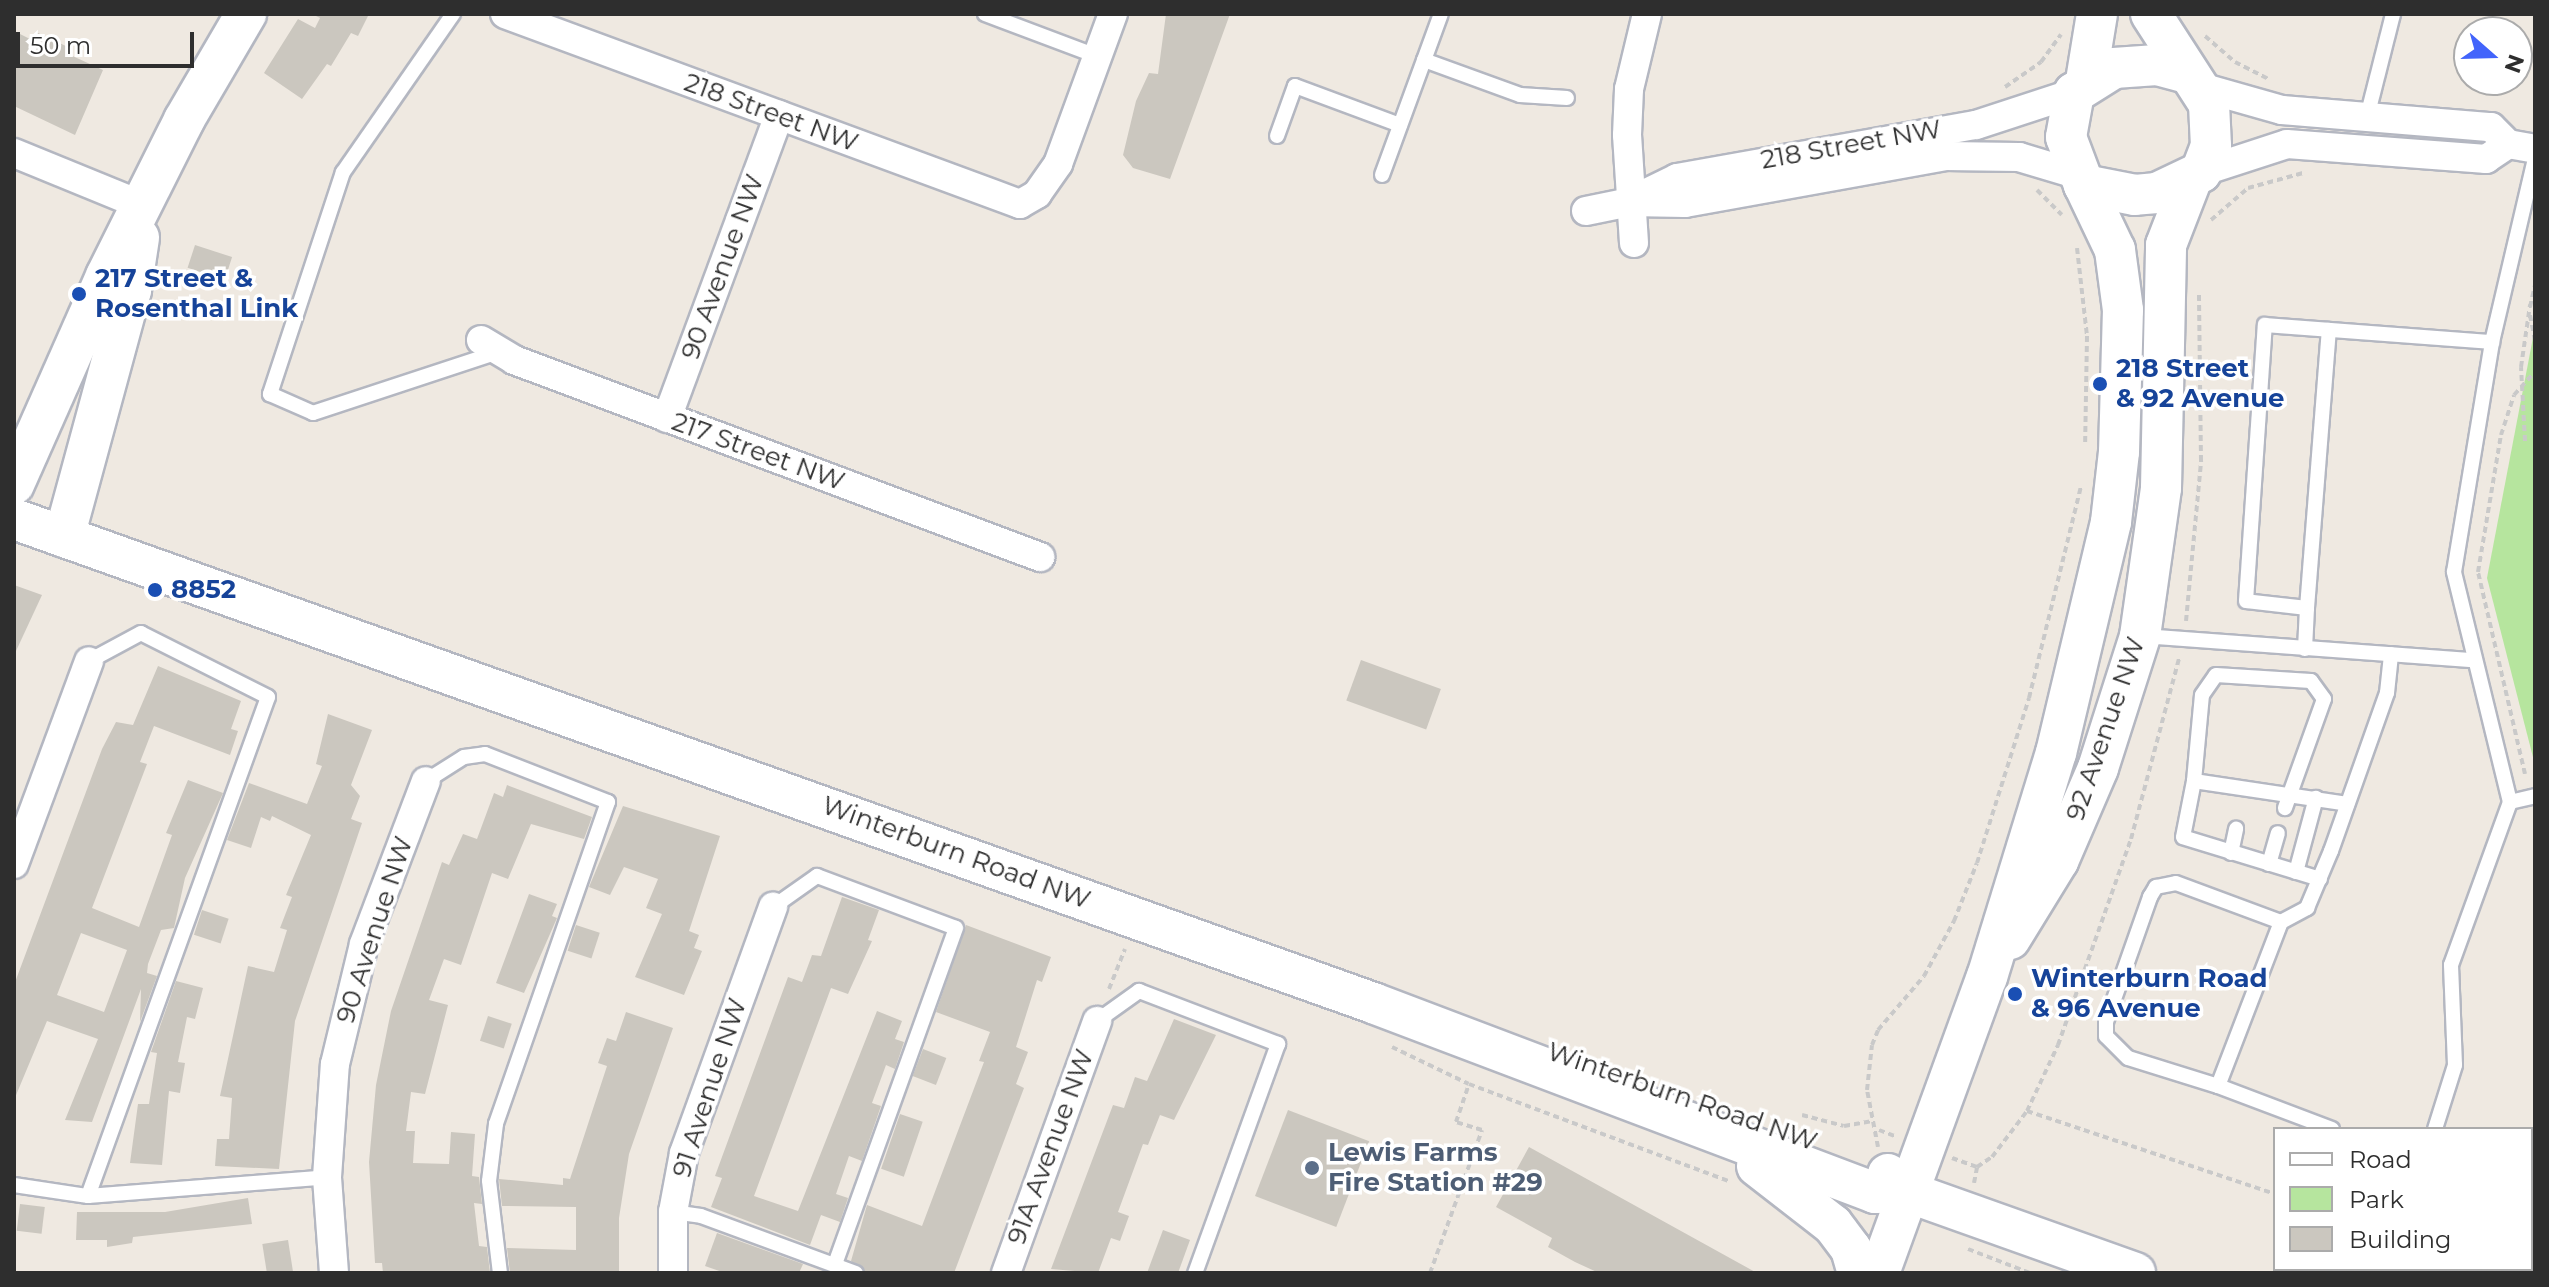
<!DOCTYPE html>
<html>
<head>
<meta charset="utf-8">
<style>
	body { margin:0 }
	#map { position:relative; width:2549px; height:1287px; overflow:hidden; background:#efe9e1; font-family:Montserrat,sans-serif }
	div>[style] { position:absolute }
	[style*='--x'] { left:calc(var(--x)*1px); top:calc(var(--y)*1px); width:calc(var(--w)*1px); rotate:calc(var(--a)*1deg) }
	.green>* { inset:0; background:#b6e59e }
	.building>* { inset:0; background:#cbc7bf; transform-origin:0 0 }
	.path>* { height:4px; margin-top:-2px; transform-origin:0; background:repeating-linear-gradient(90deg,#c9c9c9 0 6px,transparent 0 10px) }
	.roads { filter:drop-shadow(2px 0 #b4b7c1) drop-shadow(-2px 0 #b4b7c1) drop-shadow(0 2px #b4b7c1) drop-shadow(0 -2px #b4b7c1) }
	.lane>* { height:14px; margin:-7px; padding:0 7px; transform-origin:7px; border-radius:7px; background:#fff }
	.street>* { height:28px; margin:-14px; padding:0 14px; transform-origin:14px; border-radius:14px; background:#fff }
	.secondary>* { height:40px; margin:-20px; padding:0 20px; transform-origin:20px; border-radius:20px; background:#fff }
	.dots>* { width:22px; height:22px; translate:-50% -50%; box-sizing:border-box; border:4px solid #fff; border-radius:50% }
	span { translate:-50% -50%; white-space:nowrap; text-align:center; line-height:1.15; -webkit-text-stroke:7px #fff; paint-order:stroke }
	.street-label { font-size:26px; color:#2e2e2e }
	.transit-label { font-size:26px; color:#164399; font-weight:700 }
	.left { translate:0 -50%; text-align:left }
	.service-label { font-size:26px; color:#4e5e75; font-weight:700 }
	.frame { position:absolute; inset:0; border:16px solid #2e2e2e; pointer-events:none }
	.legend { position:absolute; left:2273px; top:1127px; width:260px; height:144px; box-sizing:border-box; background:#fff; border:2px solid #ababab; margin:0; padding:10px 14px; list-style:none; font-size:24px; color:#2e2e2e }
	.legend li { display:flex; align-items:center; gap:16px; height:40px }
	.legend b { width:40px; border:2px solid #ababab }
	.north { position:absolute; left:2453px; top:16px; width:80px; height:80px; box-sizing:border-box; background:#fff; border:2px solid #ababab; border-radius:50%; rotate:110deg; font-size:22px; font-weight:700; line-height:32px; text-align:center; color:#2e2e2e }
	.north::after { content:''; display:block; margin:auto; width:28px; height:36px; background:#4264fb; clip-path:polygon(50% 0,100% 100%,50% 72%,0 100%) }
	.scale { position:absolute; left:16px; top:32px; width:178px; height:36px; box-sizing:border-box; border:4px solid #2e2e2e; border-top:0; padding-left:10px; font-size:24px; line-height:28px; white-space:nowrap; color:#2e2e2e; -webkit-text-stroke:6px #fff; paint-order:stroke }
</style>
</head>
<body>
<div id="map">
	<div class="green">
		<div style="clip-path:polygon(2535px 327px,2535px 765px,2487px 578px)"></div>
	</div>
	<div class="building">
		<div style="clip-path:polygon(312px 14px,369px 14px,358px 36px,351px 33px,331px 66px,327px 64px,302px 99px,264px 73px,298px 19px,315px 28px,320px 18px)"></div>
		<div style="clip-path:polygon(1166px 14px,1230px 14px,1170px 179px,1133px 168px,1123px 155px,1136px 101px,1149px 73px,1158px 74px)"></div>
		<div style="clip-path:polygon(14px 31px,34px 41px,38px 33px,68px 47px,66px 53px,103px 70px,75px 135px,14px 106px)"></div>
		<div style="left:195px;top:245px;width:39px;height:24px;rotate:18deg"></div>
		<div style="clip-path:polygon(14px 585px,42px 595px,16px 651px,14px 650px)"></div>
		<div style="left:1361px;top:660px;width:85px;height:43px;rotate:20deg"></div>
		<div style="clip-path:polygon(evenodd,158px 666px,241px 701px,231px 729px,238px 731px,230px 755px,154px 726px,140px 762px,147px 764px,92px 908px,139px 927px,172px 835px,166px 833px,188px 780px,223px 793px,185px 878px,174px 928px,161px 930px,148px 964px,147px 973px,157px 976px,140px 1022px,141px 989px,92px 1122px,65px 1120px,98px 1039px,47px 1021px,14px 1100px,14px 985px,102px 749px,116px 722px,133px 725px,158px 666px,81px 933px,127px 950px,104px 1012px,57px 995px,81px 933px)"></div>
		<div style="clip-path:polygon(328px 714px,372px 730px,351px 785px,360px 796px,351px 819px,362px 823px,295px 1021px,279px 1169px,215px 1166px,217px 1139px,229px 1139px,232px 1098px,220px 1096px,248px 966px,274px 972px,287px 930px,280px 928px,292px 897px,286px 895px,311px 835px,272px 816px,270px 821px,261px 817px,251px 848px,227px 840px,249px 783px,307px 804px,322px 766px,316px 764px)"></div>
		<div style="clip-path:polygon(507px 785px,592px 817px,584px 839px,531px 824px,508px 879px,492px 873px,461px 965px,444px 959px,429px 1000px,448px 1005px,425px 1094px,411px 1092px,406px 1131px,415px 1131px,413px 1163px,449px 1164px,451px 1132px,475px 1134px,472px 1176px,479px 1177px,482px 1204px,474px 1203px,479px 1246px,487px 1247px,490px 1273px,383px 1273px,382px 1263px,375px 1263px,369px 1162px,376px 1085px,391px 1011px,442px 862px,449px 865px,463px 834px,477px 839px,494px 793px,503px 797px)"></div>
		<div style="clip-path:polygon(623px 806px,720px 836px,689px 931px,699px 935px,694px 948px,702px 951px,684px 995px,635px 977px,662px 914px,646px 908px,658px 879px,624px 867px,610px 895px,589px 887px)"></div>
		<div style="clip-path:polygon(529px 894px,557px 904px,552px 916px,557px 918px,524px 993px,496px 983px)"></div>
		<div style="clip-path:polygon(842px 897px,879px 910px,868px 940px,872px 941px,848px 994px,831px 988px,754px 1196px,798px 1211px,877px 1011px,902px 1021px,895px 1039px,904px 1042px,895px 1069px,886px 1065px,872px 1103px,881px 1106px,862px 1161px,849px 1156px,836px 1194px,848px 1198px,840px 1222px,821px 1215px,810px 1245px,711px 1207px,722px 1178px,715px 1176px,788px 977px,802px 982px,812px 955px,821px 956px)"></div>
		<div style="left:202px;top:910px;width:28px;height:26px;rotate:18deg"></div>
		<div style="left:576px;top:925px;width:25px;height:27px;rotate:18deg"></div>
		<div style="clip-path:polygon(966px 925px,1051px 957px,1042px 982px,1037px 980px,1016px 1047px,1028px 1052px,1016px 1084px,1024px 1088px,954px 1273px,866px 1273px,851px 1261px,867px 1205px,922px 1226px,984px 1062px,979px 1061px,990px 1032px,936px 1012px)"></div>
		<div style="clip-path:polygon(176px 981px,203px 988px,195px 1019px,187px 1017px,178px 1062px,185px 1063px,180px 1093px,169px 1091px,162px 1165px,130px 1163px,138px 1104px,149px 1104px,157px 1053px,151px 1052px)"></div>
		<div style="clip-path:polygon(626px 1012px,673px 1028px,629px 1154px,619px 1218px,619px 1273px,510px 1273px,507px 1248px,576px 1250px,576px 1207px,502px 1206px,499px 1179px,563px 1185px,563px 1178px,570px 1179px,607px 1066px,598px 1063px,607px 1038px,616px 1041px)"></div>
		<div style="left:488px;top:1016px;width:25px;height:26px;rotate:18deg"></div>
		<div style="clip-path:polygon(1174px 1019px,1216px 1035px,1174px 1120px,1160px 1115px,1148px 1145px,1143px 1144px,1118px 1212px,1129px 1216px,1120px 1241px,1111px 1238px,1098px 1273px,1051px 1269px,1113px 1105px,1124px 1108px,1135px 1077px,1147px 1081px)"></div>
		<div style="left:923px;top:1049px;width:25px;height:29px;rotate:21deg"></div>
		<div style="left:1288px;top:1110px;width:87px;height:92px;rotate:21deg"></div>
		<div style="left:900px;top:1114px;width:24px;height:58px;rotate:19deg"></div>
		<div style="clip-path:polygon(1529px 1147px,1757px 1273px,1599px 1273px,1575px 1262px,1548px 1247px,1552px 1238px,1496px 1207px)"></div>
		<div style="clip-path:polygon(248px 1198px,252px 1224px,133px 1237px,132px 1243px,107px 1247px,107px 1240px,76px 1240px,77px 1212px,165px 1212px)"></div>
		<div style="left:20px;top:1204px;width:25px;height:27px;rotate:7deg"></div>
		<div style="clip-path:polygon(1163px 1230px,1190px 1240px,1178px 1273px,1147px 1273px)"></div>
		<div style="clip-path:polygon(717px 1233px,803px 1264px,799px 1273px,725px 1273px,705px 1266px)"></div>
		<div style="left:288px;top:1240px;width:33px;height:26px;rotate:81deg"></div>
	</div>
	<div class="path">
		<div style="--x:2205;--y:36;--w:40;--a:41"></div>
		<div style="--x:2235;--y:62;--w:37;--a:27"></div>
		<div style="--x:2005;--y:87;--w:44;--a:-34.8"></div>
		<div style="--x:2041;--y:62;--w:34;--a:-54"></div>
		<div style="--x:2037;--y:190;--w:35;--a:45"></div>
		<div style="--x:2211;--y:220;--w:49;--a:-40.9"></div>
		<div style="--x:2248;--y:188;--w:57;--a:-15.3"></div>
		<div style="--x:2077;--y:248;--w:89;--a:83.5"></div>
		<div style="--x:2087;--y:336;--w:110;--a:91"></div>
		<div style="--x:2530;--y:307;--w:22;--a:-77"></div>
		<div style="--x:2530;--y:315;--w:26;--a:79"></div>
		<div style="--x:2525;--y:441;--w:74;--a:-93.1"></div>
		<div style="--x:2521;--y:367;--w:63;--a:-81.7"></div>
		<div style="--x:2186;--y:621;--w:161;--a:-84.6"></div>
		<div style="--x:2201;--y:461;--w:170;--a:-90.7"></div>
		<div style="--x:2525;--y:774;--w:207;--a:-103.1"></div>
		<div style="--x:2478;--y:572;--w:139;--a:-80.5"></div>
		<div style="--x:2501;--y:435;--w:42;--a:-72"></div>
		<div style="--x:2514;--y:395;--w:31;--a:-48"></div>
		<div style="--x:1109;--y:989;--w:43;--a:-68.2"></div>
		<div style="--x:1392;--y:1047;--w:85;--a:25.7"></div>
		<div style="--x:1469;--y:1084;--w:278;--a:20.5"></div>
		<div style="--x:2027;--y:1111;--w:262;--a:18.5"></div>
		<div style="--x:1802;--y:1115;--w:43;--a:14.7"></div>
		<div style="--x:1844;--y:1126;--w:29;--a:-10"></div>
		<div style="--x:1879;--y:1130;--w:17;--a:21"></div>
		<div style="--x:1878;--y:1147;--w:58;--a:-100.9"></div>
		<div style="--x:1867;--y:1090;--w:45;--a:-83.7"></div>
		<div style="--x:1872;--y:1045;--w:16;--a:-68"></div>
		<div style="--x:1878;--y:1030;--w:71;--a:-49.6"></div>
		<div style="--x:1924;--y:976;--w:63;--a:-61.4"></div>
		<div style="--x:1954;--y:921;--w:62;--a:-68.4"></div>
		<div style="--x:1977;--y:863;--w:173;--a:-72.5"></div>
		<div style="--x:2029;--y:698;--w:217;--a:-76.2"></div>
		<div style="--x:1952;--y:1158;--w:27;--a:20"></div>
		<div style="--x:1974;--y:1183;--w:16;--a:-79"></div>
		<div style="--x:1977;--y:1167;--w:18;--a:-34"></div>
		<div style="--x:1992;--y:1157;--w:58;--a:-52.7"></div>
		<div style="--x:2027;--y:1111;--w:73;--a:-64.8"></div>
		<div style="--x:2058;--y:1045;--w:219;--a:-70.5"></div>
		<div style="--x:2131;--y:839;--w:187;--a:-75.1"></div>
		<div style="--x:1968;--y:1249;--w:66;--a:21.2"></div>
		<div style="--x:2462;--y:1269;--w:11;--a:22"></div>
		<div style="--x:1430;--y:1273;--w:152;--a:-70"></div>
		<div style="--x:1482;--y:1130;--w:27;--a:-163"></div>
		<div style="--x:1456;--y:1122;--w:40;--a:-71.1"></div>
	</div>
	<div class="roads">
		<div class="lane">
			<div style="--x:453;--y:14;--w:193;--a:124.8"></div>
			<div style="--x:343;--y:172;--w:234;--a:108.2"></div>
			<div style="--x:270;--y:394;--w:47;--a:23.8"></div>
			<div style="--x:313;--y:413;--w:193;--a:-18.2"></div>
			<div style="--x:985;--y:14;--w:120;--a:20.6"></div>
			<div style="--x:1424;--y:60;--w:102;--a:20"></div>
			<div style="--x:1520;--y:95;--w:47;--a:3.7"></div>
			<div style="--x:2367;--y:117;--w:106;--a:-75.8"></div>
			<div style="--x:1277;--y:136;--w:53;--a:-70.2"></div>
			<div style="--x:1295;--y:86;--w:112;--a:20.4"></div>
			<div style="--x:1382;--y:175;--w:171;--a:-69.9"></div>
			<div style="--x:2307;--y:608;--w:279;--a:-85.5"></div>
			<div style="--x:2143;--y:636;--w:331;--a:4.2"></div>
			<div style="--x:2305;--y:649;--w:41;--a:-87.2"></div>
			<div style="--x:2307;--y:608;--w:61;--a:-173.5"></div>
			<div style="--x:2246;--y:601;--w:277;--a:-86.1"></div>
			<div style="--x:2265;--y:325;--w:228;--a:4.3"></div>
			<div style="--x:426;--y:781;--w:45;--a:-32.3"></div>
			<div style="--x:464;--y:757;--w:21;--a:-8"></div>
			<div style="--x:485;--y:754;--w:132;--a:21.3"></div>
			<div style="--x:608;--y:802;--w:341;--a:109.2"></div>
			<div style="--x:496;--y:1124;--w:57;--a:97"></div>
			<div style="--x:489;--y:1181;--w:93;--a:83.2"></div>
			<div style="--x:2194;--y:781;--w:86;--a:-84.7"></div>
			<div style="--x:2202;--y:695;--w:24;--a:-55"></div>
			<div style="--x:2216;--y:675;--w:95;--a:3.6"></div>
			<div style="--x:2311;--y:681;--w:22;--a:54"></div>
			<div style="--x:2324;--y:699;--w:116;--a:109.7"></div>
			<div style="--x:2510;--y:802;--w:237;--a:-103.7"></div>
			<div style="--x:2454;--y:572;--w:233;--a:-80.6"></div>
			<div style="--x:2492;--y:342;--w:188;--a:-76.8"></div>
			<div style="--x:2231;--y:853;--w:25;--a:-78"></div>
			<div style="--x:2269;--y:864;--w:32;--a:-74"></div>
			<div style="--x:2296;--y:872;--w:77;--a:-74.9"></div>
			<div style="--x:2320;--y:879;--w:143;--a:-163"></div>
			<div style="--x:2183;--y:837;--w:57;--a:-78.9"></div>
			<div style="--x:2194;--y:781;--w:155;--a:8.5"></div>
			<div style="--x:773;--y:907;--w:54;--a:-35.2"></div>
			<div style="--x:817;--y:876;--w:148;--a:20.5"></div>
			<div style="--x:956;--y:928;--w:357;--a:109.8"></div>
			<div style="--x:1097;--y:1021;--w:52;--a:-35.5"></div>
			<div style="--x:1139;--y:991;--w:149;--a:20.9"></div>
			<div style="--x:1278;--y:1044;--w:244;--a:109.9"></div>
			<div style="--x:2218;--y:1086;--w:94;--a:-162.7"></div>
			<div style="--x:2128;--y:1058;--w:31;--a:-135"></div>
			<div style="--x:2106;--y:1036;--w:14;--a:-90"></div>
			<div style="--x:2106;--y:1022;--w:133;--a:-70.6"></div>
			<div style="--x:2150;--y:897;--w:12;--a:-59"></div>
			<div style="--x:2156;--y:887;--w:20;--a:-11"></div>
			<div style="--x:2176;--y:883;--w:112;--a:20.4"></div>
			<div style="--x:2332;--y:1129;--w:122;--a:-159.3"></div>
			<div style="--x:2218;--y:1086;--w:176;--a:-69"></div>
			<div style="--x:2281;--y:922;--w:30;--a:-28"></div>
			<div style="--x:2307;--y:908;--w:62;--a:-67.2"></div>
			<div style="--x:2331;--y:851;--w:168;--a:-70.5"></div>
			<div style="--x:2387;--y:693;--w:39;--a:-84"></div>
			<div style="--x:2435;--y:1129;--w:67;--a:-72.6"></div>
			<div style="--x:2455;--y:1065;--w:100;--a:-92.3"></div>
			<div style="--x:2451;--y:965;--w:173;--a:-70.1"></div>
			<div style="--x:2510;--y:802;--w:26;--a:-13"></div>
			<div style="--x:14;--y:1185;--w:75;--a:8.5"></div>
			<div style="--x:88;--y:1196;--w:240;--a:-4.5"></div>
			<div style="--x:88;--y:1196;--w:530;--a:-70.16"></div>
			<div style="--x:268;--y:697;--w:142;--a:-153.3"></div>
			<div style="--x:141;--y:633;--w:59;--a:151.7"></div>
			<div style="--x:673;--y:1212;--w:28;--a:8"></div>
			<div style="--x:701;--y:1216;--w:165;--a:20.2"></div>
			<div style="--x:2531;--y:1232;--w:4;--a:27"></div>
		</div>
		<div class="street">
			<div style="--x:505;--y:14;--w:549;--a:20.25"></div>
			<div style="--x:1020;--y:204;--w:20;--a:-30"></div>
			<div style="--x:1037;--y:194;--w:37;--a:-55"></div>
			<div style="--x:1058;--y:164;--w:160;--a:-69.9"></div>
			<div style="--x:2197;--y:86;--w:88;--a:15.8"></div>
			<div style="--x:2282;--y:110;--w:210;--a:4.7"></div>
			<div style="--x:2491;--y:127;--w:24;--a:45"></div>
			<div style="--x:2508;--y:144;--w:27;--a:10"></div>
			<div style="--x:14;--y:153;--w:140;--a:22.2"></div>
			<div style="--x:2201;--y:172;--w:90;--a:-18"></div>
			<div style="--x:2287;--y:144;--w:200;--a:4.3"></div>
			<div style="--x:2486;--y:159;--w:27;--a:-34"></div>
			<div style="--x:1634;--y:199;--w:48;--a:-26"></div>
			<div style="--x:1677;--y:178;--w:304;--a:-10.1"></div>
			<div style="--x:1976;--y:125;--w:103;--a:-18.1"></div>
			<div style="--x:1586;--y:211;--w:45;--a:-11.6"></div>
			<div style="--x:1630;--y:202;--w:55;--a:1"></div>
			<div style="--x:1685;--y:203;--w:264;--a:-10.2"></div>
			<div style="--x:1945;--y:156;--w:74;--a:0.8"></div>
			<div style="--x:2019;--y:157;--w:63;--a:16.7"></div>
			<div style="--x:1634;--y:243;--w:108;--a:-93.7"></div>
			<div style="--x:1627;--y:135;--w:46;--a:-87.5"></div>
			<div style="--x:1629;--y:89;--w:77;--a:-76.5"></div>
			<div style="--x:481;--y:340;--w:39;--a:31"></div>
			<div style="--x:514;--y:360;--w:562;--a:20.53"></div>
			<div style="--x:667;--y:418;--w:323;--a:-69.7"></div>
			<div style="--x:14;--y:864;--w:216;--a:-69.7"></div>
			<div style="--x:334;--y:1273;--w:96;--a:-94.2"></div>
			<div style="--x:327;--y:1177;--w:113;--a:-86"></div>
			<div style="--x:335;--y:1064;--w:123;--a:-76.4"></div>
			<div style="--x:364;--y:944;--w:174;--a:-69.2"></div>
			<div style="--x:673;--y:1273;--w:61;--a:-90"></div>
			<div style="--x:673;--y:1212;--w:60;--a:-79.4"></div>
			<div style="--x:684;--y:1153;--w:262;--a:-70.1"></div>
			<div style="--x:1006;--y:1273;--w:268;--a:-70.1"></div>
		</div>
		<div class="secondary">
			<div style="--x:2151;--y:14;--w:107;--a:57.2"></div>
			<div style="--x:2209;--y:104;--w:42;--a:87.3"></div>
			<div style="--x:2211;--y:146;--w:28;--a:111"></div>
			<div style="--x:2201;--y:172;--w:49;--a:154.5"></div>
			<div style="--x:2157;--y:193;--w:22;--a:175"></div>
			<div style="--x:2135;--y:195;--w:52;--a:-168.9"></div>
			<div style="--x:2084;--y:185;--w:51;--a:-110.6"></div>
			<div style="--x:2066;--y:137;--w:45;--a:-79.7"></div>
			<div style="--x:2074;--y:93;--w:47;--a:-32"></div>
			<div style="--x:2114;--y:68;--w:43;--a:-4"></div>
			<div style="--x:2157;--y:65;--w:28;--a:15"></div>
			<div style="--x:2086;--y:81;--w:68;--a:-80.7"></div>
			<div style="--x:14;--y:484;--w:227;--a:-66.1"></div>
			<div style="--x:106;--y:276;--w:174;--a:-63.4"></div>
			<div style="--x:184;--y:120;--w:123;--a:-59.7"></div>
			<div style="--x:14;--y:519;--w:1443;--a:19.6"></div>
			<div style="--x:1373;--y:1003;--w:537;--a:20.73"></div>
			<div style="--x:1875;--y:1193;--w:33;--a:-2"></div>
			<div style="--x:64;--y:537;--w:256;--a:-74.8"></div>
			<div style="--x:131;--y:290;--w:53;--a:-81.3"></div>
			<div style="--x:2010;--y:939;--w:92;--a:-58.4"></div>
			<div style="--x:2058;--y:861;--w:101;--a:-66.7"></div>
			<div style="--x:2098;--y:768;--w:139;--a:-72.3"></div>
			<div style="--x:2140;--y:636;--w:149;--a:-81.9"></div>
			<div style="--x:2161;--y:488;--w:243;--a:-88.8"></div>
			<div style="--x:2166;--y:245;--w:72;--a:-68.8"></div>
			<div style="--x:1757;--y:1166;--w:96;--a:37.8"></div>
			<div style="--x:1833;--y:1225;--w:30;--a:53"></div>
			<div style="--x:1851;--y:1249;--w:25;--a:74"></div>
			<div style="--x:1888;--y:1174;--w:27;--a:42"></div>
			<div style="--x:1908;--y:1192;--w:241;--a:19.6"></div>
			<div style="--x:1879;--y:1273;--w:315;--a:-70"></div>
			<div style="--x:1987;--y:977;--w:234;--a:-72.9"></div>
			<div style="--x:2056;--y:753;--w:237;--a:-76.6"></div>
			<div style="--x:2111;--y:522;--w:70;--a:-83.5"></div>
			<div style="--x:2119;--y:452;--w:142;--a:-88.4"></div>
			<div style="--x:2123;--y:310;--w:61;--a:-97.6"></div>
			<div style="--x:2115;--y:250;--w:72;--a:-115.5"></div>
		</div>
	</div>
	<div class="dots">
		<div style="left:79px;top:294px;background:#1a4fb4"></div>
		<div style="left:2100px;top:384px;background:#1a4fb4"></div>
		<div style="left:155px;top:590px;background:#1a4fb4"></div>
		<div style="left:2015px;top:994px;background:#1a4fb4"></div>
		<div style="left:1312px;top:1168px;background:#5c6f8a"></div>
	</div>
	<div class="street-label">
		<span style="left:771px;top:113px;rotate:20deg">218 Street NW</span>
		<span style="left:1851px;top:145px;rotate:-10deg">218 Street NW</span>
		<span style="left:723px;top:267px;rotate:-70deg">90 Avenue NW</span>
		<span style="left:758px;top:452px;rotate:20deg">217 Street NW</span>
		<span style="left:2106px;top:729px;rotate:-71deg">92 Avenue NW</span>
		<span style="left:956px;top:853px;rotate:20deg">Winterburn Road NW</span>
		<span style="left:375px;top:930px;rotate:-72deg">90 Avenue NW</span>
		<span style="left:710px;top:1088px;rotate:-72deg">91 Avenue NW</span>
		<span style="left:1682px;top:1097px;rotate:19deg">Winterburn Road NW</span>
		<span style="left:1051px;top:1147px;rotate:-70deg">91A Avenue NW</span>
	</div>
	<div class="transit-label">
		<span class="left" style="left:95px;top:294px">217 Street &amp;<br>Rosenthal Link</span>
		<span class="left" style="left:2116px;top:384px">218 Street<br>&amp; 92 Avenue</span>
		<span class="left" style="left:171px;top:590px">8852</span>
		<span class="left" style="left:2031px;top:994px">Winterburn Road<br>&amp; 96 Avenue</span>
	</div>
	<div class="service-label">
		<span class="left" style="left:1328px;top:1168px">Lewis Farms<br>Fire Station #29</span>
	</div>
	<div class="frame"></div>
	<ul class="legend">
	<li><b style="height:10px;background:#fff"></b>Road</li>
	<li><b style="height:22px;background:#b6e59e"></b>Park</li>
	<li><b style="height:22px;background:#cbc7bf"></b>Building</li>
	</ul>
	<div class="north">N</div>
	<div class="scale">50 m</div>
</div>
</body>
</html>
